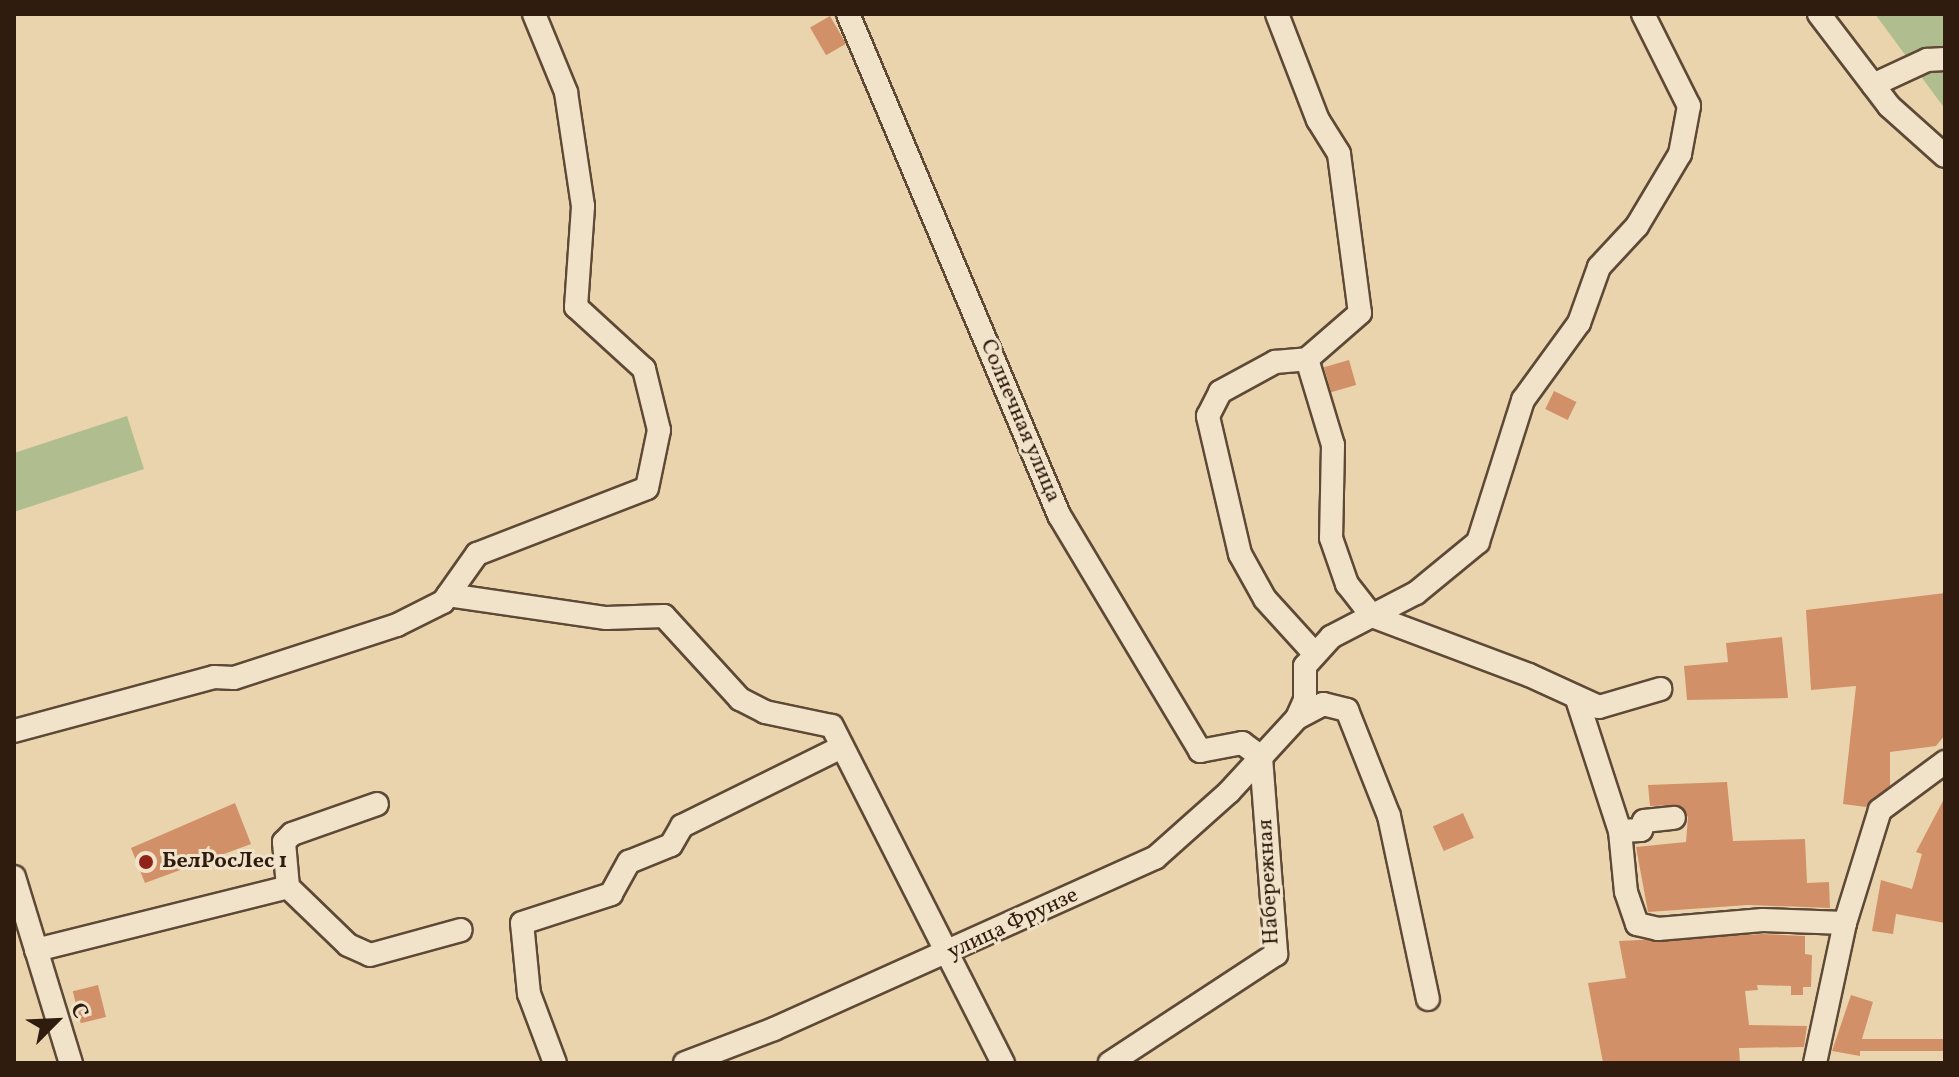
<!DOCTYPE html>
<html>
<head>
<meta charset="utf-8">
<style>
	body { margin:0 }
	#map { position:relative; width:1959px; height:1077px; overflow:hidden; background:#ead4ad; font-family:Vollkorn,serif }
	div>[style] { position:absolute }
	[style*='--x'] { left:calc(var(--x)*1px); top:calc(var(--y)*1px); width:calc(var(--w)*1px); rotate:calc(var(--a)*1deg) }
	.green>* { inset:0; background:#b0be8f }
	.building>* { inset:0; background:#d29068; transform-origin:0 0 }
	.roads { filter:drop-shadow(2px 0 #5e4936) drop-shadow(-2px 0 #5e4936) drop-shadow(0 2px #5e4936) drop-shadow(0 -2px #5e4936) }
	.minor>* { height:22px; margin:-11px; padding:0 11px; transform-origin:11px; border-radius:11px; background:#f1e3ca }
	.dots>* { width:22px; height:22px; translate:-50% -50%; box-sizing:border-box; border:4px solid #f1e3ca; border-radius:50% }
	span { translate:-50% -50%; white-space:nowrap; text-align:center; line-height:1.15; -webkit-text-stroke:6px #f1e3ca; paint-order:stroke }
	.street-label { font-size:22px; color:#301b0f }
	.poi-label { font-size:22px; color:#301b0f; font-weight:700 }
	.left { translate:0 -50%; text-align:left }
	.frame { position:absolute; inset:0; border:16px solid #301b0f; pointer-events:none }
	.north { position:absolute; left:16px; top:981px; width:80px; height:80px; -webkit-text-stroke:6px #f1e3ca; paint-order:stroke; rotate:66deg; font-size:22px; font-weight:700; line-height:32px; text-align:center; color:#301b0f }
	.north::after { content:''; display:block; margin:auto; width:28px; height:36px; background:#301b0f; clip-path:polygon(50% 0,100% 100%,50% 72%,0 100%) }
</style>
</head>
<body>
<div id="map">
	<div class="green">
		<div style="clip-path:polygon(1875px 14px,1945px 14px,1945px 109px)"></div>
		<div style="clip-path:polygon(127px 416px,144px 469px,14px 512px,14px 453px)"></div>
	</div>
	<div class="building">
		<div style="left:830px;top:16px;width:32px;height:23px;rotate:60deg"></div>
		<div style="left:1349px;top:360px;width:26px;height:26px;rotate:74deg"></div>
		<div style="left:1554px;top:391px;width:25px;height:20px;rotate:26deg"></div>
		<div style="clip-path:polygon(1945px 593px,1945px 735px,1936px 746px,1890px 752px,1890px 786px,1866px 807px,1843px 804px,1856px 686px,1811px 690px,1806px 610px)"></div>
		<div style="clip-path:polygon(1782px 637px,1788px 698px,1687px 700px,1684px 666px,1728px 662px,1726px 643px)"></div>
		<div style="clip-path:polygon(1727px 782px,1733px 841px,1805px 839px,1807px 883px,1829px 882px,1830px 908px,1748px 905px,1648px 912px,1636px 847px,1686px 842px,1688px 817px,1679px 805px,1650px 806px,1648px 785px)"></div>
		<div style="clip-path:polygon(1945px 797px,1945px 923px,1896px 914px,1893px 934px,1872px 931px,1881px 880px,1912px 889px,1922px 854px,1916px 852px)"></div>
		<div style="clip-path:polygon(235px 803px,251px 844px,145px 883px,131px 848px)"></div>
		<div style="left:1463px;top:813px;width:27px;height:33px;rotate:66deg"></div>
		<div style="clip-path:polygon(1763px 934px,1805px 936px,1805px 954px,1812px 955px,1811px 987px,1803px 987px,1803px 995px,1791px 995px,1791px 986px,1757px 985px,1758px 990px,1745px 991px,1749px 1025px,1807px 1026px,1804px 1047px,1739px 1048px,1740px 1063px,1603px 1063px,1588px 983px,1626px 978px,1619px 941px)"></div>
		<div style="left:98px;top:985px;width:33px;height:26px;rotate:76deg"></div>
		<div style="clip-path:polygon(1851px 995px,1873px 1002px,1862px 1039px,1945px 1039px,1945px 1051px,1860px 1051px,1860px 1056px,1832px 1051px)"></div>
	</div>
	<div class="roads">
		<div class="minor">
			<div style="--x:848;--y:14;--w:544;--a:67.16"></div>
			<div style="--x:1059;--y:515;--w:275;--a:59.1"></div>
			<div style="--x:1200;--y:751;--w:43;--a:-10.8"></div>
			<div style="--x:1242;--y:743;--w:24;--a:36"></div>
			<div style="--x:1261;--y:757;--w:198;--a:85.6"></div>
			<div style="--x:1276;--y:954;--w:199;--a:146.7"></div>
			<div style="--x:1277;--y:14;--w:114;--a:68.9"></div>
			<div style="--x:1318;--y:120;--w:40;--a:58"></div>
			<div style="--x:1339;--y:154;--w:160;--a:82.5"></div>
			<div style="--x:1360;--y:313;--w:70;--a:139"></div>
			<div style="--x:1819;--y:14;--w:116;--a:52.7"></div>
			<div style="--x:1889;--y:106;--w:75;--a:41.8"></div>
			<div style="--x:1873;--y:85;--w:60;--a:-24.8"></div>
			<div style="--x:1927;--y:60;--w:18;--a:-3"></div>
			<div style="--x:448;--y:595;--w:160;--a:8.3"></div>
			<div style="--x:606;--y:618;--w:58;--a:-2"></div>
			<div style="--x:664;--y:616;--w:113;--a:47.5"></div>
			<div style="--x:740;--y:699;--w:28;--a:27"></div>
			<div style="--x:765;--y:712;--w:68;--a:11.8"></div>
			<div style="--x:832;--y:726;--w:378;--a:63.1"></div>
			<div style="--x:1315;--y:654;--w:74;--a:-132.3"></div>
			<div style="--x:1265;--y:599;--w:51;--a:-119.1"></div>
			<div style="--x:1240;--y:554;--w:142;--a:-103.1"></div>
			<div style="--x:1208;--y:416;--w:27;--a:-63"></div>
			<div style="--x:1220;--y:392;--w:63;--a:-28.6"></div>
			<div style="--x:1275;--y:362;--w:32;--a:-5"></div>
			<div style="--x:1307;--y:359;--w:90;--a:73.2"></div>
			<div style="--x:1333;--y:445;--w:93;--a:91.2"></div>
			<div style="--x:1331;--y:538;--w:49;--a:70.8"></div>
			<div style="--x:1347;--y:584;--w:41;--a:52"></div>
			<div style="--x:1372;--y:616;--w:168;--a:20.6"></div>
			<div style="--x:1529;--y:675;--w:77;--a:24.6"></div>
			<div style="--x:1599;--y:707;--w:64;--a:-16.4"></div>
			<div style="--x:1577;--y:699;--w:139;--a:72"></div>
			<div style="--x:1620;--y:831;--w:61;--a:84.4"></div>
			<div style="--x:1626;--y:892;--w:34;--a:71"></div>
			<div style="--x:1637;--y:924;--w:22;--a:13"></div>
			<div style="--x:1658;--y:929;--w:105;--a:-4.9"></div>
			<div style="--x:1763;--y:920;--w:82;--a:2.1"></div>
			<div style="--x:1297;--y:718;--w:20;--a:-66"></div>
			<div style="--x:1305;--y:700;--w:34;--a:-90"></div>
			<div style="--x:1305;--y:666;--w:39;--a:-48"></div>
			<div style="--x:1331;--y:637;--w:96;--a:-27.4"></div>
			<div style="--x:1416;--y:593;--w:80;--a:-39.4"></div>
			<div style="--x:1478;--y:542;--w:149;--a:-72.4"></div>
			<div style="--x:1523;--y:400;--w:95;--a:-54"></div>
			<div style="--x:1579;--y:323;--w:59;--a:-70.3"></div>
			<div style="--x:1599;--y:267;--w:56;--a:-47.2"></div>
			<div style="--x:1637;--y:226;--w:84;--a:-59.2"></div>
			<div style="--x:1680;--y:154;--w:49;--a:-79.4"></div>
			<div style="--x:1689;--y:106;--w:103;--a:-116.6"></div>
			<div style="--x:14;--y:731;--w:207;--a:-15.1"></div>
			<div style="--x:214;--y:677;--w:20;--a:3"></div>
			<div style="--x:234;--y:678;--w:171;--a:-18"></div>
			<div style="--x:397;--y:625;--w:51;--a:-26.6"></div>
			<div style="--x:443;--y:602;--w:59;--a:-54.7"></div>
			<div style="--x:477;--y:554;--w:182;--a:-21.2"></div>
			<div style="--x:647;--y:488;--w:59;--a:-78.3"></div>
			<div style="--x:659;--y:430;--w:63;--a:-103.8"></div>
			<div style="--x:644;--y:369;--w:92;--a:-137.6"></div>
			<div style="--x:576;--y:307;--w:101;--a:-86"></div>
			<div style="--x:583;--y:206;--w:115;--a:-98.5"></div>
			<div style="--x:566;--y:92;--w:84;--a:-112.3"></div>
			<div style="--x:1620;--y:831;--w:21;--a:-3"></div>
			<div style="--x:1641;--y:830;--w:9;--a:-72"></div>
			<div style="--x:1644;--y:821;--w:30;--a:-6"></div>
			<div style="--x:14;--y:877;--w:195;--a:73"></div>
			<div style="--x:288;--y:887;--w:45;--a:-95.1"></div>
			<div style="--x:284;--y:842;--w:11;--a:-45"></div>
			<div style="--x:292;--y:834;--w:90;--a:-19.4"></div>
			<div style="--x:36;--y:950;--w:260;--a:-14"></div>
			<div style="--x:288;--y:887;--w:83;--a:44"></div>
			<div style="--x:348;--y:945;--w:24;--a:24"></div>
			<div style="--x:370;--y:955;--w:94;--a:-15.4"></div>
			<div style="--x:555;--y:1063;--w:74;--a:-110.6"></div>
			<div style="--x:529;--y:994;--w:71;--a:-95.6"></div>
			<div style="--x:522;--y:923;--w:94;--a:-18"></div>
			<div style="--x:611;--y:894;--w:37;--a:-61"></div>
			<div style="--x:629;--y:862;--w:45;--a:-22"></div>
			<div style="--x:671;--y:845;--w:22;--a:-60"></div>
			<div style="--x:682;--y:826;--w:178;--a:-26.3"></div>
			<div style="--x:685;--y:1063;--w:95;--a:-20.9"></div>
			<div style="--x:774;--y:1029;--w:418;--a:-24.2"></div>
			<div style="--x:1155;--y:858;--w:99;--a:-41.7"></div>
			<div style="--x:1229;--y:792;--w:100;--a:-47.4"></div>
			<div style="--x:1297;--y:718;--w:30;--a:-28"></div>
			<div style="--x:1323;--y:704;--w:25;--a:14"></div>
			<div style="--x:1347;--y:710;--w:114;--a:68.4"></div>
			<div style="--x:1389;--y:816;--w:187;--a:78"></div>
			<div style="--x:1815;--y:1063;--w:143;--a:-77.9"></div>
			<div style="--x:1845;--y:923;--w:118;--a:-72.8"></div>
			<div style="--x:1880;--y:810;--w:81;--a:-36.4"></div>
		</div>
	</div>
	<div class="dots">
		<div style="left:146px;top:862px;background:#8f2418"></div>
	</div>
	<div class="street-label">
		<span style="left:1020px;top:421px;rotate:67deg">Солнечная улица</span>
		<span style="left:1269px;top:882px;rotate:-93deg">Набережная</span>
		<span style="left:1013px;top:924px;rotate:-25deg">улица Фрунзе</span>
	</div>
	<div class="poi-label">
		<span class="left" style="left:162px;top:862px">БелРосЛес 1</span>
	</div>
	<div class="frame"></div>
	<div class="north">С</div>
</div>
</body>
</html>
